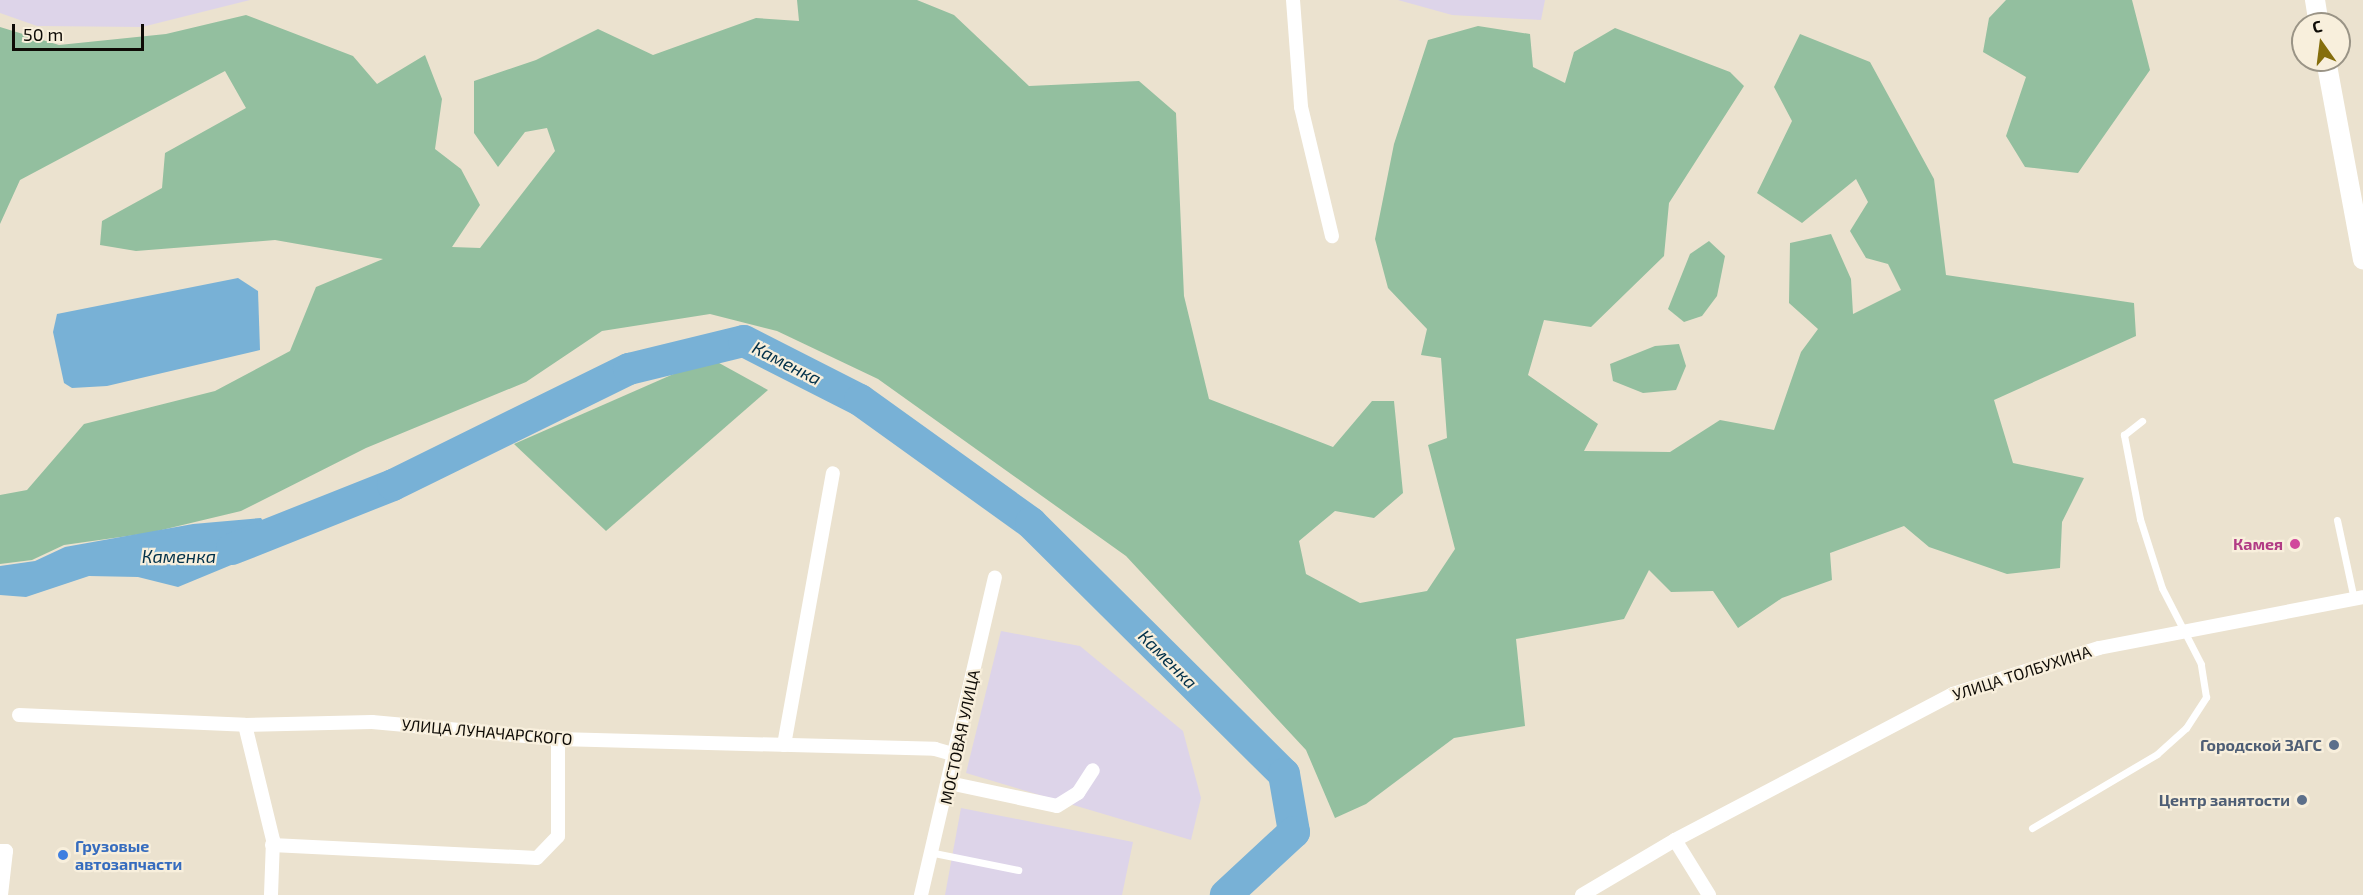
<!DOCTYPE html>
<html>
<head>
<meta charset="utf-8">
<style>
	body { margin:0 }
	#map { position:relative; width:2363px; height:895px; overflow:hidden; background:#ebe2cf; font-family:"Exo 2",sans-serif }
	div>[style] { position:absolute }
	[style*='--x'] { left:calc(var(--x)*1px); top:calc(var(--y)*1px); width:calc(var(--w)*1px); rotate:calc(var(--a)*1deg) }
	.industrial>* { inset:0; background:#ddd4e9 }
	.green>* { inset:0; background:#93bf9f }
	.water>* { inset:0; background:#78b1d6 }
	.river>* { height:32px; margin:-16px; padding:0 16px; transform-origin:16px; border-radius:16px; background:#78b1d6 }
	.lane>* { height:7px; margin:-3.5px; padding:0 3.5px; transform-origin:3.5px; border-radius:3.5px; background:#fff }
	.street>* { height:14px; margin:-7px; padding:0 7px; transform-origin:7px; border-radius:7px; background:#fff }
	.secondary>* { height:20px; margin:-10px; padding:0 10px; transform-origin:10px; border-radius:10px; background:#fff }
	.dots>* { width:16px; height:16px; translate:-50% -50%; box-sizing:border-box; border:3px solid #f8efdc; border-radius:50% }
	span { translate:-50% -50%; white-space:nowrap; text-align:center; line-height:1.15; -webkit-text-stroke:4.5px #f8efdc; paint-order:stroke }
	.hotel-label { font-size:16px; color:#b23c85; font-weight:700 }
	.right { translate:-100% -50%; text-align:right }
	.street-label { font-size:16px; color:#0e0b06 }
	.service-label { font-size:16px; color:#4e5e75; font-weight:700 }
	.shop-label { font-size:16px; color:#366cbe; font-weight:700 }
	.left { translate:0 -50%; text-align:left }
	.water-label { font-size:18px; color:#003049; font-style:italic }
	.north { position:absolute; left:2291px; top:12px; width:60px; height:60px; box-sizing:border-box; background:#f8efdc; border:2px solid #9a9486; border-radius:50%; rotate:346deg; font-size:16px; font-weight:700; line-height:24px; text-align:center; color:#0e0b06 }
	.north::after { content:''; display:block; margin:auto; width:21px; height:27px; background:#856e0d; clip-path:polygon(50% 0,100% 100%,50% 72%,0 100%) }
	.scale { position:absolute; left:12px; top:24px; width:132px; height:27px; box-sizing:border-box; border:3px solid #0e0b06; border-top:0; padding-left:8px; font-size:18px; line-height:21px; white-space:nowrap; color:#0e0b06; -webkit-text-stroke:4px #f8efdc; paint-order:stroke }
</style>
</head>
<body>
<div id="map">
	<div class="industrial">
		<div style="clip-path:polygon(0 0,250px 0,142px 27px,37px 26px,0 13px)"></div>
		<div style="clip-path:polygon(1398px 0,1545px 0,1541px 20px,1452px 15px)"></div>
		<div style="clip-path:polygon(1001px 631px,1080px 646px,1183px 731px,1201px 798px,1191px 840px,966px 773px)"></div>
		<div style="clip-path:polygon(961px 808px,1133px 842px,1122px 895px,945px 895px)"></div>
	</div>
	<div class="green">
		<div style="clip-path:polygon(797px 0,917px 0,954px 15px,1029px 86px,1139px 81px,1176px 113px,1184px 296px,1209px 399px,1333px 447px,1372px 401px,1394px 401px,1403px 493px,1374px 518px,1335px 511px,1299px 541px,1306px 574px,1360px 603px,1427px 591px,1455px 549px,1428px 445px,1447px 438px,1441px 358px,1421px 355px,1427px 329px,1388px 288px,1375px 239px,1394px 144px,1428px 40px,1478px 26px,1530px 34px,1533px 67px,1565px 83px,1574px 52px,1615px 28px,1730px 72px,1744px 86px,1669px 203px,1664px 256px,1591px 327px,1544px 320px,1528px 375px,1598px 424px,1584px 451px,1670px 452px,1720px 420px,1774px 430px,1801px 352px,1818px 329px,1789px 303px,1790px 243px,1831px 234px,1851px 279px,1853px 314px,1901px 290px,1888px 264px,1866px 258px,1850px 231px,1868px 202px,1856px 179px,1802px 223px,1757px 193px,1792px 121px,1774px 87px,1800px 34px,1870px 62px,1934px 179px,1946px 275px,2134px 303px,2136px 336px,1994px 400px,2013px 463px,2084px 478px,2062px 522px,2060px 568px,2007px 574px,1929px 547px,1904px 526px,1830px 553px,1832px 580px,1782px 598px,1738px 628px,1713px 591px,1671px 592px,1649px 570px,1624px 619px,1516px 639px,1525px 726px,1454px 738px,1366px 804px,1335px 818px,1306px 750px,1126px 556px,878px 379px,777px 331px,710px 314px,602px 331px,526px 382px,366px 448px,241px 511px,149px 533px,64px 545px,32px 560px,0 564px,0 495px,27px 490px,84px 424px,215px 391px,290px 351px,316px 287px,383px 259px,275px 240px,136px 251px,100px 245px,102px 221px,162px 188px,165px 153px,246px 108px,225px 71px,20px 180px,0 224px,0 27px,59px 45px,166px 34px,246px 15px,353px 56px,377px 84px,425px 55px,442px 99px,435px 149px,461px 169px,480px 205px,452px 247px,480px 248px,555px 151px,547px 128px,525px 132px,498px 167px,474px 133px,474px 81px,536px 60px,598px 29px,653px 55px,756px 18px,799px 21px)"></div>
		<div style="clip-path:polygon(2006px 0,2132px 0,2150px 70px,2078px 173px,2025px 167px,2006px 136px,2026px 77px,1983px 52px,1989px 18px)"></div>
		<div style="clip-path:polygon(1709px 241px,1725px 256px,1717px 296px,1702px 316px,1684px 322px,1668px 309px,1690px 254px)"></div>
		<div style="clip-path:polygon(1679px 344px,1686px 366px,1676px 390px,1643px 393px,1613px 381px,1610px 364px,1655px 346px)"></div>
		<div style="clip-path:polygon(710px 358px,768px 390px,606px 531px,514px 444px)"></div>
	</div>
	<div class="water">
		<div style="clip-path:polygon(238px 278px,258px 291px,260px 350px,107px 386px,72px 388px,64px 383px,53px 332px,57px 314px)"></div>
		<div style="clip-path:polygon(261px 518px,272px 535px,272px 548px,178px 587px,138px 577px,89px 576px,26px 597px,0 595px,0 566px,35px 561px,65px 547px,193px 524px)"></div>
	</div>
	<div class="river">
		<div style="--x:232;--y:549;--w:173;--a:-21.7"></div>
		<div style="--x:393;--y:485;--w:263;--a:-26.2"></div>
		<div style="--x:629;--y:369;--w:118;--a:-13.7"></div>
		<div style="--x:744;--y:341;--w:130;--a:27"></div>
		<div style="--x:860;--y:400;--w:211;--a:35.7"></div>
		<div style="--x:1031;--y:523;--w:356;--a:44.8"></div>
		<div style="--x:1284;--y:774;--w:59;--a:80.2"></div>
		<div style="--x:1294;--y:832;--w:93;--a:137.2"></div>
	</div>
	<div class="lane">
		<div style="--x:2337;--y:520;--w:81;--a:77.9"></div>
		<div style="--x:2032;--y:828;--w:145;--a:-30.6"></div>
		<div style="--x:2157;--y:754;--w:39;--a:-42"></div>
		<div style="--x:2186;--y:728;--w:37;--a:-57"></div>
		<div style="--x:2206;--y:697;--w:33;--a:-99"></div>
		<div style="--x:2201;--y:664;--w:85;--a:-117.2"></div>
		<div style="--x:2162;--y:588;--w:72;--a:-107.7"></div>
		<div style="--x:2140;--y:519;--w:86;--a:-100.8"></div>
		<div style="--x:2124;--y:435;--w:23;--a:-38"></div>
		<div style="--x:934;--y:853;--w:86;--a:11.4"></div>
	</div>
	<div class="street">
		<div style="--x:1293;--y:0;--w:107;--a:85.7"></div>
		<div style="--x:1301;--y:107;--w:133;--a:76.5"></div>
		<div style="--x:19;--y:715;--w:226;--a:2.5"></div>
		<div style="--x:245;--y:725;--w:127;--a:-1.4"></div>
		<div style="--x:372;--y:722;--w:187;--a:5.2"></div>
		<div style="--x:558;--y:739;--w:377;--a:1.5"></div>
		<div style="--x:935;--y:749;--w:22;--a:16"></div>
		<div style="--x:245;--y:725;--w:118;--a:76.3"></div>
		<div style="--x:273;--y:840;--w:55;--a:92.1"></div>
		<div style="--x:784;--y:745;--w:276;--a:-79.8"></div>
		<div style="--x:949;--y:783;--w:110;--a:12"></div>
		<div style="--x:1057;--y:806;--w:25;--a:-32"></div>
		<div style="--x:1078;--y:793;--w:27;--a:-57"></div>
		<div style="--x:1675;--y:840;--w:65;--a:58.3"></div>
		<div style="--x:272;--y:845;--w:265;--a:2.8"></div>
		<div style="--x:537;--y:858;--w:30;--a:-46"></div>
		<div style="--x:558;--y:836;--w:97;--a:-90"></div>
		<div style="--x:0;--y:851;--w:6;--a:0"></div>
		<div style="--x:6;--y:851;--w:44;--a:96.5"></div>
		<div style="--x:921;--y:895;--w:326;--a:-76.9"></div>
		<div style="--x:1582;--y:895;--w:108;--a:-30.6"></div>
		<div style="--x:1675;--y:840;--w:314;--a:-27.7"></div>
		<div style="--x:1953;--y:694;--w:153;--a:-17.5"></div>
		<div style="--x:2099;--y:648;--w:269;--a:-10.9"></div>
	</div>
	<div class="secondary">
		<div style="--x:2315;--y:0;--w:24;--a:81"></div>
		<div style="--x:2326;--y:60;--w:203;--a:79.5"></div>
	</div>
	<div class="dots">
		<div style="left:2295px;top:544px;background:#d1479c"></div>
		<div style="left:2334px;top:745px;background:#5c6f8a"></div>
		<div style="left:2302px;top:800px;background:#5c6f8a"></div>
		<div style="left:63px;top:855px;background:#3f7fe0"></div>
	</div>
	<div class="hotel-label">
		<span class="right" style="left:2283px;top:544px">Камея</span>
	</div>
	<div class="street-label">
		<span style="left:2022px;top:673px;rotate:-18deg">УЛИЦА ТОЛБУХИНА</span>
		<span style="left:487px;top:732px;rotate:5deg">УЛИЦА ЛУНАЧАРСКОГО</span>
		<span style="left:960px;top:737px;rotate:-78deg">МОСТОВАЯ УЛИЦА</span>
	</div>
	<div class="service-label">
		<span class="right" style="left:2322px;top:745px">Городской ЗАГС</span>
		<span class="right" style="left:2290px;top:800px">Центр занятости</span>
	</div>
	<div class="shop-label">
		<span class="left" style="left:75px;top:855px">Грузовые<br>автозапчасти</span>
	</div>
	<div class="water-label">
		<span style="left:787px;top:363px;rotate:27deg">Каменка</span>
		<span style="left:179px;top:556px">Каменка</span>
		<span style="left:1168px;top:659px;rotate:45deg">Каменка</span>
	</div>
	<div class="north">С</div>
	<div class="scale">50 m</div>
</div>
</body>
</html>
